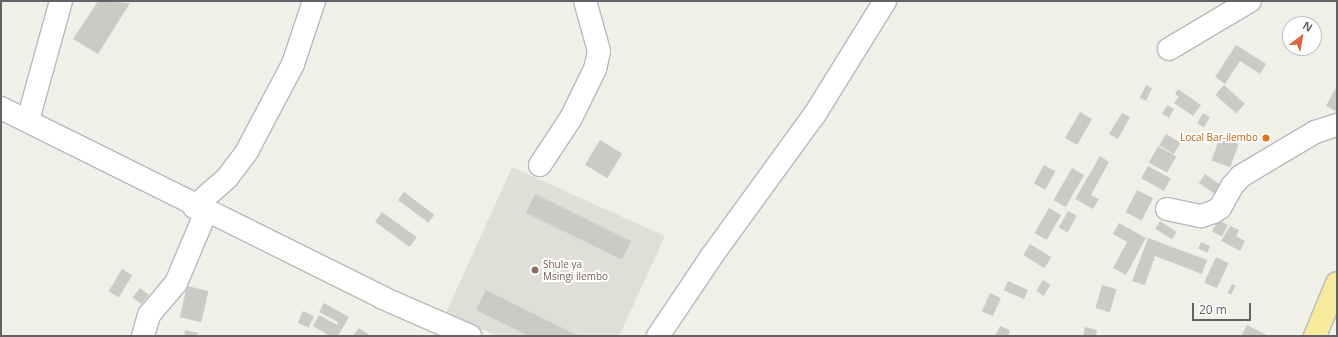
<!DOCTYPE html>
<html>
<head>
<meta charset="utf-8">
<style>
	body { margin:0 }
	#map { position:relative; width:1338px; height:337px; overflow:hidden; background:#f0f0e9; font-family:"Open Sans",sans-serif }
	div>[style] { position:absolute }
	[style*='--x'] { left:calc(var(--x)*1px); top:calc(var(--y)*1px); width:calc(var(--w)*1px); rotate:calc(var(--a)*1deg) }
	.education>* { inset:0; background:#e0dfd7 }
	.building>* { inset:0; background:#cccac5; transform-origin:0 0 }
	.roads { filter:drop-shadow(1px 0 #b8b9be) drop-shadow(-1px 0 #b8b9be) drop-shadow(0 1px #b8b9be) drop-shadow(0 -1px #b8b9be) }
	.minor>* { height:22px; margin:-11px; padding:0 11px; transform-origin:11px; border-radius:11px; background:#fff }
	.highway>* { height:22px; margin:-11px; padding:0 11px; transform-origin:11px; border-radius:11px; background:#f5eb9b }
	.dots>* { width:11px; height:11px; translate:-50% -50%; box-sizing:border-box; border:2px solid #fff; border-radius:50% }
	span { translate:-50% -50%; white-space:nowrap; text-align:center; line-height:1.15; -webkit-text-stroke:4px #fff; paint-order:stroke }
	.food-label { font-size:10px; color:#c56008 }
	.right { translate:-100% -50%; text-align:right }
	.education-label { font-size:10px; color:#785e54 }
	.left { translate:0 -50%; text-align:left }
	.frame { position:absolute; inset:0; border:2px solid #606267; pointer-events:none }
	.north { position:absolute; left:1282px; top:16px; width:40px; height:40px; box-sizing:border-box; background:#fff; border:1px solid #bfc0c2; border-radius:50%; rotate:31deg; font-size:11px; font-weight:700; line-height:16px; text-align:center; color:#606267 }
	.north::after { content:''; display:block; margin:auto; width:14px; height:18px; background:#dd6542; clip-path:polygon(50% 0,100% 100%,50% 72%,0 100%) }
	.scale { position:absolute; left:1192px; top:303px; width:59px; height:18px; box-sizing:border-box; border:2px solid #606267; border-top:0; padding-left:5px; font-size:12px; line-height:14px; white-space:nowrap; color:#606267; -webkit-text-stroke:3px #fff; paint-order:stroke }
</style>
</head>
<body>
<div id="map">
	<div class="education">
		<div style="clip-path:polygon(512px 167px,665px 236px,619px 336px,497px 336px,446px 313px)"></div>
	</div>
	<div class="building">
		<div style="clip-path:polygon(98px 1px,130px 3px,98px 54px,73px 39px)"></div>
		<div style="clip-path:polygon(1236px 45px,1266px 64px,1260px 74px,1240px 61px,1225px 84px,1215px 77px)"></div>
		<div style="left:1146px;top:85px;width:7px;height:14px;rotate:27deg"></div>
		<div style="left:1224px;top:85px;width:28px;height:13px;rotate:42deg"></div>
		<div style="clip-path:polygon(1178px 89px,1201px 105px,1193px 116px,1174px 103px,1179px 97px,1175px 94px)"></div>
		<div style="clip-path:polygon(1335px 89px,1337px 91px,1337px 112px,1326px 106px)"></div>
		<div style="left:1167px;top:105px;width:8px;height:10px;rotate:30deg"></div>
		<div style="left:1080px;top:112px;width:14px;height:30px;rotate:30deg"></div>
		<div style="clip-path:polygon(1122px 113px,1130px 117px,1118px 139px,1109px 134px)"></div>
		<div style="left:1203px;top:113px;width:8px;height:12px;rotate:30deg"></div>
		<div style="left:1166px;top:134px;width:17px;height:13px;rotate:31deg"></div>
		<div style="left:1220px;top:137px;width:20px;height:25px;rotate:20deg"></div>
		<div style="left:600px;top:140px;width:26px;height:29px;rotate:31deg"></div>
		<div style="left:1158px;top:146px;width:21px;height:19px;rotate:29deg"></div>
		<div style="clip-path:polygon(1100px 156px,1109px 162px,1091px 195px,1099px 199px,1093px 209px,1075px 199px)"></div>
		<div style="left:1044px;top:165px;width:13px;height:21px;rotate:29deg"></div>
		<div style="left:1148px;top:166px;width:26px;height:14px;rotate:29deg"></div>
		<div style="left:1072px;top:168px;width:14px;height:37px;rotate:30deg"></div>
		<div style="left:1205px;top:174px;width:25px;height:11px;rotate:34deg"></div>
		<div style="left:1137px;top:190px;width:18px;height:25px;rotate:27deg"></div>
		<div style="left:404px;top:192px;width:38px;height:10px;rotate:37deg"></div>
		<div style="left:535px;top:194px;width:107px;height:21px;rotate:26deg"></div>
		<div style="left:1049px;top:208px;width:14px;height:29px;rotate:30deg"></div>
		<div style="left:1068px;top:211px;width:10px;height:19px;rotate:29deg"></div>
		<div style="left:382px;top:212px;width:43px;height:12px;rotate:36deg"></div>
		<div style="left:1218px;top:220px;width:11px;height:13px;rotate:27deg"></div>
		<div style="left:1160px;top:221px;width:20px;height:9px;rotate:33deg"></div>
		<div style="clip-path:polygon(1119px 223px,1146px 238px,1126px 275px,1113px 268px,1127px 242px,1113px 234px)"></div>
		<div style="clip-path:polygon(1230px 226px,1239px 230px,1236px 236px,1245px 241px,1240px 251px,1221px 241px)"></div>
		<div style="clip-path:polygon(1148px 238px,1207px 260px,1202px 274px,1155px 256px,1145px 285px,1132px 281px)"></div>
		<div style="left:1201px;top:242px;width:10px;height:7px;rotate:24deg"></div>
		<div style="left:1030px;top:244px;width:25px;height:13px;rotate:32deg"></div>
		<div style="left:1216px;top:257px;width:14px;height:28px;rotate:25deg"></div>
		<div style="left:122px;top:269px;width:12px;height:26px;rotate:31deg"></div>
		<div style="left:1043px;top:280px;width:9px;height:13px;rotate:32deg"></div>
		<div style="left:1008px;top:281px;width:22px;height:10px;rotate:24deg"></div>
		<div style="left:1232px;top:284px;width:4px;height:10px;rotate:27deg"></div>
		<div style="left:1102px;top:285px;width:15px;height:24px;rotate:16deg"></div>
		<div style="left:187px;top:286px;width:22px;height:32px;rotate:13deg"></div>
		<div style="left:140px;top:288px;width:11px;height:12px;rotate:38deg"></div>
		<div style="clip-path:polygon(486px 290px,579px 336px,529px 336px,476px 310px)"></div>
		<div style="left:990px;top:293px;width:12px;height:20px;rotate:24deg"></div>
		<div style="clip-path:polygon(324px 303px,349px 317px,338px 336px,330px 336px,313px 326px,319px 315px,337px 325px,338px 322px,319px 312px)"></div>
		<div style="left:303px;top:311px;width:12px;height:13px;rotate:24deg"></div>
		<div style="clip-path:polygon(1247px 325px,1269px 336px,1241px 336px)"></div>
		<div style="clip-path:polygon(1000px 326px,1010px 330px,1008px 336px,995px 336px)"></div>
		<div style="clip-path:polygon(1085px 327px,1097px 330px,1096px 336px,1083px 336px)"></div>
		<div style="clip-path:polygon(359px 328px,371px 336px,353px 336px)"></div>
		<div style="clip-path:polygon(185px 330px,198px 333px,197px 336px,184px 336px)"></div>
	</div>
	<div class="roads">
		<div class="minor">
			<div style="--x:1169;--y:49;--w:94;--a:-30.7"></div>
			<div style="--x:1;--y:108;--w:427;--a:26.4"></div>
			<div style="--x:383;--y:298;--w:95;--a:23.6"></div>
			<div style="--x:28;--y:120;--w:123;--a:-74.5"></div>
			<div style="--x:540;--y:165;--w:56;--a:-56.6"></div>
			<div style="--x:571;--y:118;--w:55;--a:-63.9"></div>
			<div style="--x:595;--y:69;--w:18;--a:-77"></div>
			<div style="--x:599;--y:51;--w:52;--a:-105.6"></div>
			<div style="--x:194;--y:207;--w:44;--a:-41.3"></div>
			<div style="--x:227;--y:178;--w:34;--a:-53"></div>
			<div style="--x:247;--y:151;--w:98;--a:-62.1"></div>
			<div style="--x:293;--y:64;--w:66;--a:-71.6"></div>
			<div style="--x:1167;--y:209;--w:35;--a:12"></div>
			<div style="--x:1201;--y:216;--w:13;--a:-18"></div>
			<div style="--x:1213;--y:212;--w:8;--a:-30"></div>
			<div style="--x:1220;--y:208;--w:26;--a:-61"></div>
			<div style="--x:1233;--y:185;--w:12;--a:-48"></div>
			<div style="--x:1241;--y:176;--w:86;--a:-30.7"></div>
			<div style="--x:1315;--y:132;--w:23;--a:-18"></div>
			<div style="--x:143;--y:336;--w:22;--a:-74"></div>
			<div style="--x:149;--y:315;--w:42;--a:-49.8"></div>
			<div style="--x:176;--y:283;--w:77;--a:-67.1"></div>
			<div style="--x:658;--y:336;--w:95;--a:-56.1"></div>
			<div style="--x:711;--y:257;--w:177;--a:-54"></div>
			<div style="--x:815;--y:114;--w:133;--a:-58.2"></div>
		</div>
		<div class="highway">
			<div style="--x:1315;--y:336;--w:57;--a:-67.5"></div>
		</div>
	</div>
	<div class="dots">
		<div style="left:1266px;top:138px;background:#e8710a"></div>
		<div style="left:535px;top:270px;background:#8d6e63"></div>
	</div>
	<div class="food-label">
		<span class="right" style="left:1258px;top:138px">Local Bar-ilembo</span>
	</div>
	<div class="education-label">
		<span class="left" style="left:543px;top:270px">Shule ya<br>Msingi ilembo</span>
	</div>
	<div class="frame"></div>
	<div class="north">N</div>
	<div class="scale">20 m</div>
</div>
</body>
</html>
